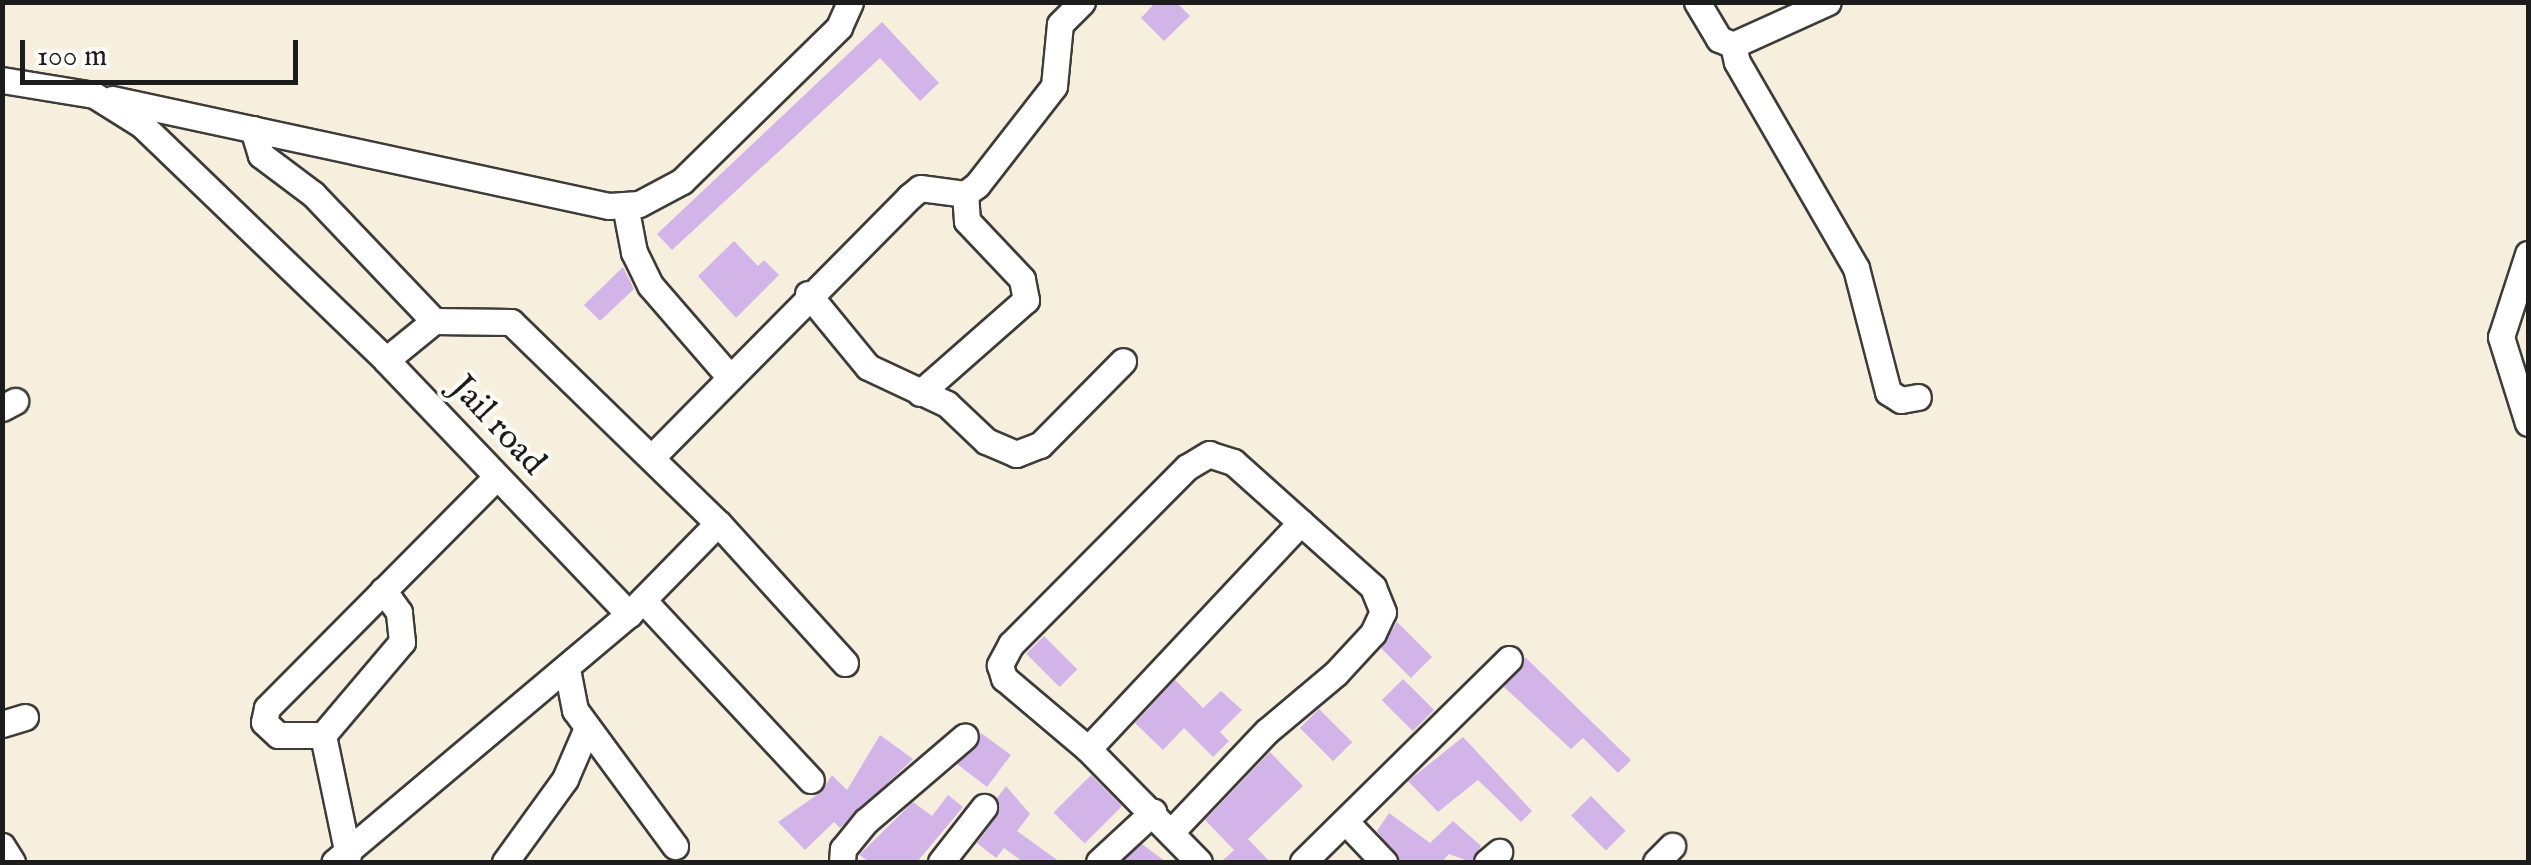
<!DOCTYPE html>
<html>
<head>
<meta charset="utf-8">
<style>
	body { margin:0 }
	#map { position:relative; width:2531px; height:865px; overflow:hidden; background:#f7efdd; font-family:"IM FELL English",serif }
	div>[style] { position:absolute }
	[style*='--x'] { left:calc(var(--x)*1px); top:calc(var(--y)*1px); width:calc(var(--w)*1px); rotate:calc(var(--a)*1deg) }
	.building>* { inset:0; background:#d2b4e9; transform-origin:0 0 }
	.roads { filter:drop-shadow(2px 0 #3d3c39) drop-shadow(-2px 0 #3d3c39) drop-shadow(0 2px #3d3c39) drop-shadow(0 -2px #3d3c39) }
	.minor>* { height:25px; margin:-12.5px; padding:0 12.5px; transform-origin:12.5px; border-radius:12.5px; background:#fff }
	span { translate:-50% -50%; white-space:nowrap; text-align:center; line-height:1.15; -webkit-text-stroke:8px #fdfcf7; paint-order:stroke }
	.street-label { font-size:35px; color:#1c1c1c }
	.frame { position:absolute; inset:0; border:5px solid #1c1c1c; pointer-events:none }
	.scale { position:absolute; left:20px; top:40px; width:278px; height:45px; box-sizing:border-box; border:5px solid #1c1c1c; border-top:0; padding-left:12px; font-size:30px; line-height:35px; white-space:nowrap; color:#1c1c1c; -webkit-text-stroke:8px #fdfcf7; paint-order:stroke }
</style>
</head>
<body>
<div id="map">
	<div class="building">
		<div style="clip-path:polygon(1156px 2px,1176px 2px,1190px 16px,1164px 41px,1141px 18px)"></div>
		<div style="clip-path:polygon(882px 22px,939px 83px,920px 101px,880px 58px,672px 250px,657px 234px)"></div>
		<div style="clip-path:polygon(734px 241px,758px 266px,764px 260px,779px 275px,736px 318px,698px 276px)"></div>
		<div style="clip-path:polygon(623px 267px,634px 289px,600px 321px,584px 305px)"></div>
		<div style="clip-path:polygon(1397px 622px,1432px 657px,1411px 678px,1381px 648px)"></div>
		<div style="left:1044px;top:636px;width:47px;height:25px;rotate:45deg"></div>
		<div style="clip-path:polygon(1525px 657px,1631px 760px,1618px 773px,1583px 738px,1571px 749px,1504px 687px)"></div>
		<div style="left:1403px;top:679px;width:44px;height:30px;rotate:45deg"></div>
		<div style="clip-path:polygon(1175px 680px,1203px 708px,1221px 691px,1242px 710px,1220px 732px,1229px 741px,1213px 757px,1184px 728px,1163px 750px,1135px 723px)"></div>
		<div style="left:1319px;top:709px;width:47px;height:27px;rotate:45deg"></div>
		<div style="clip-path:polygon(981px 733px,1011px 755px,987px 787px,957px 764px,976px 748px)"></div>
		<div style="clip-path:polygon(880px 735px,913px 759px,840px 828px,834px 822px,805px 850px,778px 822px,821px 792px,832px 775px,847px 790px)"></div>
		<div style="clip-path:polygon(1463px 737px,1532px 811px,1521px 822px,1478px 780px,1438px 812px,1408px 781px)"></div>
		<div style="clip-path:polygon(1270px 752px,1303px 786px,1248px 839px,1270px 862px,1221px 862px,1234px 850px,1205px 820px)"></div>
		<div style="left:1091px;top:775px;width:44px;height:53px;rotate:45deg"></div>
		<div style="clip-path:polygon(1006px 786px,1030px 814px,1017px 831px,1060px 862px,1023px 862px,1004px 848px,996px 858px,977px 843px,997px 816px,997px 798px)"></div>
		<div style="clip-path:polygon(948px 795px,963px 807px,917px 862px,870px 862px,859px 855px,913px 802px,932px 816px)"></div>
		<div style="left:1591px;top:796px;width:49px;height:28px;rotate:45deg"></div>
		<div style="clip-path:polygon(1389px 813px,1430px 843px,1453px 821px,1481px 846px,1471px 862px,1449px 854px,1442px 862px,1400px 862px,1377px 831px)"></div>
		<div style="clip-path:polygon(1142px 844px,1166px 862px,1122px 862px)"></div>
	</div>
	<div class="roads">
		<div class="minor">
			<div style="--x:1697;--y:2;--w:43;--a:59.3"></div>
			<div style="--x:1719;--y:39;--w:15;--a:23"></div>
			<div style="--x:1733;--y:45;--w:104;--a:-24.4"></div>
			<div style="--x:1733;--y:45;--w:17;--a:77"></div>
			<div style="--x:1737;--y:62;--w:238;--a:60"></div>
			<div style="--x:1856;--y:268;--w:128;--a:75.5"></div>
			<div style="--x:1888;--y:392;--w:15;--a:32"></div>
			<div style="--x:1901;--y:400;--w:17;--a:-10"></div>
			<div style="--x:2;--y:80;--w:93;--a:9.3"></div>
			<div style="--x:94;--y:95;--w:57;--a:32"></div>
			<div style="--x:142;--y:125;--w:339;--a:43.9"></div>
			<div style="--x:386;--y:360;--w:352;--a:46.3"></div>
			<div style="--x:629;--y:614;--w:385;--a:139.9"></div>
			<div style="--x:112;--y:99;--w:508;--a:12.15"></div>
			<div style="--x:609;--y:206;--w:30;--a:-4"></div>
			<div style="--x:639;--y:204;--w:49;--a:-28.1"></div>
			<div style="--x:682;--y:181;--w:220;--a:-44.4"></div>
			<div style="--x:839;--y:27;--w:27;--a:-66"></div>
			<div style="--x:253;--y:129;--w:27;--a:73"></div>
			<div style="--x:261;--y:155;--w:65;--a:36.9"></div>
			<div style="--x:313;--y:194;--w:175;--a:46.4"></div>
			<div style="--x:625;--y:205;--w:48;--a:79.2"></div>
			<div style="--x:634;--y:252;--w:37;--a:64"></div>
			<div style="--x:650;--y:285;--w:119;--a:49.1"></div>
			<div style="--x:2528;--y:254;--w:87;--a:108"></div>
			<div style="--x:2501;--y:337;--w:90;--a:72.6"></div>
			<div style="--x:808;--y:294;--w:94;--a:50.6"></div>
			<div style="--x:868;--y:367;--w:87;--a:25.1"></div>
			<div style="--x:947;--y:404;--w:54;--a:43.5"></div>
			<div style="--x:986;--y:441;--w:33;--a:23"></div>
			<div style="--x:1016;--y:454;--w:26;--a:-21"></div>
			<div style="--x:1040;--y:445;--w:118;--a:-45.3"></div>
			<div style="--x:386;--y:360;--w:62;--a:-39.1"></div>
			<div style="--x:434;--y:321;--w:77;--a:0.7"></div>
			<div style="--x:511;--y:322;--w:289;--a:44.2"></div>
			<div style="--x:718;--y:523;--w:127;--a:134.4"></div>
			<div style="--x:920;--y:393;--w:141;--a:-41.3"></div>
			<div style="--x:1026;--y:300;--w:21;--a:-101"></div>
			<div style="--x:1022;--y:279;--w:80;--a:-133.5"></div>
			<div style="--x:967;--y:221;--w:27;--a:-94"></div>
			<div style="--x:2;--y:408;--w:15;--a:-28"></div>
			<div style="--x:653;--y:456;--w:364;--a:-45.3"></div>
			<div style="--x:909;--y:197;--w:14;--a:-39"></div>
			<div style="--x:920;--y:188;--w:45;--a:7.6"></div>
			<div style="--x:965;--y:194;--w:15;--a:-37"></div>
			<div style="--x:977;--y:185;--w:125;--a:-52.1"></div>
			<div style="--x:1054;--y:86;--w:62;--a:-84.5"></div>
			<div style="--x:1060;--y:24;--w:31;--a:-45"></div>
			<div style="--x:718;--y:523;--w:189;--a:47.8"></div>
			<div style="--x:643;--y:600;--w:246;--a:47"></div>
			<div style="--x:567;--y:669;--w:42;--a:79"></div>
			<div style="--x:575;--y:710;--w:169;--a:53.7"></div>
			<div style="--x:2;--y:724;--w:24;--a:-17"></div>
			<div style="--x:323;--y:735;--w:45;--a:180"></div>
			<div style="--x:278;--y:735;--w:19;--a:-137"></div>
			<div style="--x:264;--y:722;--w:14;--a:-78"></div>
			<div style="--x:267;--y:708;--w:325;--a:-45.2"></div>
			<div style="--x:1088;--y:749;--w:311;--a:-46.8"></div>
			<div style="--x:1345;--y:821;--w:57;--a:46.4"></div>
			<div style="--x:1171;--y:832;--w:139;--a:-46.5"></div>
			<div style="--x:1267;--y:731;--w:90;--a:-40"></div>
			<div style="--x:1336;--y:673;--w:54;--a:-47.2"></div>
			<div style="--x:1373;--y:633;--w:23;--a:-65"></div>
			<div style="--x:1383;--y:612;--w:27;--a:-112"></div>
			<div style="--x:1373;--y:587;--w:188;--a:-138.2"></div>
			<div style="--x:1233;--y:462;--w:25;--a:-162"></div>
			<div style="--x:1209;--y:454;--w:26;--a:149"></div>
			<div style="--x:1187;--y:467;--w:250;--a:134.8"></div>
			<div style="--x:1011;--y:644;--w:24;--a:118"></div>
			<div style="--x:1000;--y:665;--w:14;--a:73"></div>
			<div style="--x:1004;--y:678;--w:110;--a:40.2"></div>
			<div style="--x:1088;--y:749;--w:158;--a:45.5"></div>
			<div style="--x:2;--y:846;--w:19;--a:58"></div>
			<div style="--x:348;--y:855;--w:123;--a:-101.8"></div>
			<div style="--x:323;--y:735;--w:122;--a:-49.7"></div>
			<div style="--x:402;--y:642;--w:30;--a:-96"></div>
			<div style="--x:399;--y:612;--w:27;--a:-126"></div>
			<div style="--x:505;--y:862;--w:102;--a:-54.1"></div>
			<div style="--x:565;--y:779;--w:56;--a:-66.7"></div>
			<div style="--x:842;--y:862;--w:13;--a:-86"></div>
			<div style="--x:843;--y:849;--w:36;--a:-51"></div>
			<div style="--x:866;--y:821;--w:130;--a:-40.6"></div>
			<div style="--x:941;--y:862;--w:70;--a:-52"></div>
			<div style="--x:1099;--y:862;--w:74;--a:-42.8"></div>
			<div style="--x:1303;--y:862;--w:289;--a:-44.6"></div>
			<div style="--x:1487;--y:862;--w:16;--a:-40"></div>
			<div style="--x:1656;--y:862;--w:23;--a:-45"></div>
		</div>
	</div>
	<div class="street-label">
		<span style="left:497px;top:426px;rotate:47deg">Jail road</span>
	</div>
	<div class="frame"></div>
	<div class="scale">100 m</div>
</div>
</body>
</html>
